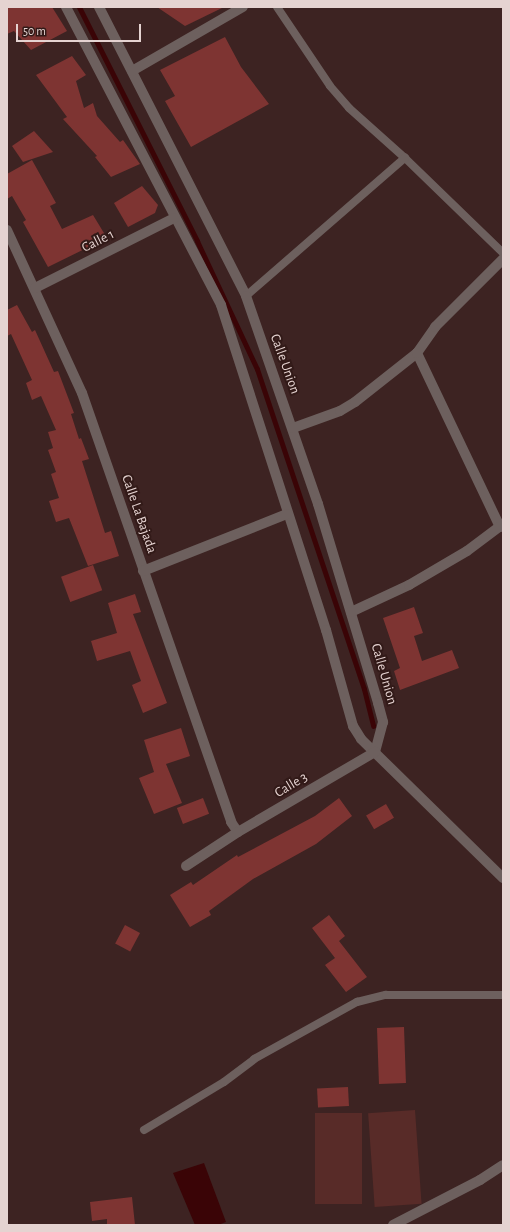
<!DOCTYPE html>
<html>
<head>
<meta charset="utf-8">
<style>
	body { margin:0 }
	#map { position:relative; width:510px; height:1232px; overflow:hidden; background:#3d2322; font-family:"Alegreya Sans",sans-serif }
	div>[style] { position:absolute }
	[style*='--x'] { left:calc(var(--x)*1px); top:calc(var(--y)*1px); width:calc(var(--w)*1px); rotate:calc(var(--a)*1deg) }
	.green>* { inset:0; background:#582b28; transform-origin:0 0 }
	.water>* { inset:0; background:#3a0406 }
	.stream>* { height:5px; margin:-2.5px; padding:0 2.5px; transform-origin:2.5px; border-radius:2.5px; background:#3a0406 }
	.building>* { inset:0; background:#7e3432; transform-origin:0 0 }
	.service>* { height:8px; margin:-4px; padding:0 4px; transform-origin:4px; border-radius:4px; background:#6d605e }
	.minor>* { height:10px; margin:-5px; padding:0 5px; transform-origin:5px; border-radius:5px; background:#6d605e }
	span { translate:-50% -50%; white-space:nowrap; text-align:center; line-height:1.15; -webkit-text-stroke:4px #321a18; paint-order:stroke }
	.street-label { font-size:14px; color:#e5d3d1 }
	.frame { position:absolute; inset:0; border:8px solid #e5d3d1; pointer-events:none }
	.scale { position:absolute; left:16px; top:24px; width:125px; height:18px; box-sizing:border-box; border:2px solid #e5d3d1; border-top:0; padding-left:5px; font-size:12px; line-height:14px; white-space:nowrap; color:#e5d3d1; -webkit-text-stroke:3px #321a18; paint-order:stroke }
</style>
</head>
<body>
<div id="map">
	<div class="green">
		<div style="left:415px;top:1110px;width:94px;height:47px;rotate:86deg"></div>
		<div style="left:315px;top:1113px;width:47px;height:91px"></div>
	</div>
	<div class="water">
		<div style="clip-path:polygon(204px 1163px,226px 1222px,218px 1225px,195px 1225px,173px 1173px)"></div>
	</div>
	<div class="stream">
		<div style="--x:79;--y:7;--w:262;--a:63.2"></div>
		<div style="--x:197;--y:241;--w:141;--a:64.9"></div>
		<div style="--x:257;--y:369;--w:337;--a:71.5"></div>
		<div style="--x:364;--y:689;--w:38;--a:76"></div>
	</div>
	<div class="building">
		<div style="clip-path:polygon(7px 7px,52px 7px,67px 31px,31px 50px,14px 31px,7px 34px)"></div>
		<div style="clip-path:polygon(157px 7px,224px 7px,185px 26px)"></div>
		<div style="clip-path:polygon(225px 37px,241px 67px,269px 104px,191px 147px,165px 101px,175px 96px,160px 70px)"></div>
		<div style="clip-path:polygon(72px 56px,86px 75px,76px 81px,84px 108px,93px 103px,97px 116px,120px 142px,123px 140px,140px 164px,111px 177px,95px 157px,97px 156px,63px 119px,67px 117px,36px 75px)"></div>
		<div style="clip-path:polygon(34px 131px,53px 152px,23px 162px,12px 146px)"></div>
		<div style="clip-path:polygon(32px 160px,56px 203px,50px 206px,62px 229px,93px 215px,107px 238px,48px 267px,23px 222px,26px 220px,12px 196px,7px 199px,7px 174px)"></div>
		<div style="clip-path:polygon(142px 186px,158px 205px,155px 213px,128px 227px,114px 203px)"></div>
		<div style="clip-path:polygon(17px 305px,32px 332px,35px 330px,54px 372px,58px 371px,74px 413px,71px 414px,79px 439px,81px 438px,89px 459px,82px 461px,105px 533px,111px 531px,119px 556px,88px 566px,69px 518px,56px 522px,49px 501px,59px 498px,51px 474px,56px 472px,48px 450px,53px 448px,48px 432px,56px 430px,41px 396px,32px 400px,26px 383px,32px 380px,11px 334px,7px 336px,7px 310px)"></div>
		<div style="left:93px;top:565px;width:27px;height:34px;rotate:70deg"></div>
		<div style="clip-path:polygon(135px 594px,141px 612px,133px 614px,167px 703px,143px 713px,132px 685px,141px 681px,130px 651px,97px 661px,91px 641px,117px 633px,108px 603px)"></div>
		<div style="clip-path:polygon(414px 607px,423px 633px,414px 636px,422px 661px,452px 650px,459px 668px,400px 690px,394px 671px,400px 668px,383px 618px)"></div>
		<div style="clip-path:polygon(181px 728px,190px 756px,166px 764px,182px 803px,154px 814px,139px 778px,154px 772px,144px 740px)"></div>
		<div style="left:203px;top:798px;width:17px;height:28px;rotate:69deg"></div>
		<div style="clip-path:polygon(339px 798px,352px 816px,316px 844px,253px 879px,209px 911px,211px 915px,190px 927px,170px 895px,191px 882px,193px 885px,237px 855px,238px 857px,315px 816px)"></div>
		<div style="left:386px;top:804px;width:16px;height:23px;rotate:60deg"></div>
		<div style="clip-path:polygon(329px 915px,345px 936px,339px 941px,367px 977px,346px 992px,325px 965px,335px 958px,312px 928px)"></div>
		<div style="left:125px;top:925px;width:17px;height:21px;rotate:28deg"></div>
		<div style="left:404px;top:1027px;width:56px;height:27px;rotate:88deg"></div>
		<div style="left:348px;top:1087px;width:19px;height:31px;rotate:87deg"></div>
		<div style="clip-path:polygon(132px 1197px,135px 1225px,107px 1225px,107px 1219px,92px 1221px,90px 1202px)"></div>
	</div>
	<div class="service">
		<div style="--x:277;--y:7;--w:95;--a:56.1"></div>
		<div style="--x:330;--y:86;--w:29;--a:49"></div>
		<div style="--x:349;--y:108;--w:75;--a:41.8"></div>
		<div style="--x:405;--y:158;--w:136;--a:44.1"></div>
		<div style="--x:246;--y:296;--w:211;--a:-41"></div>
		<div style="--x:144;--y:1130;--w:93;--a:-31"></div>
		<div style="--x:224;--y:1082;--w:38;--a:-37"></div>
		<div style="--x:254;--y:1059;--w:118;--a:-29"></div>
		<div style="--x:357;--y:1002;--w:30;--a:-14"></div>
		<div style="--x:386;--y:995;--w:117;--a:0"></div>
	</div>
	<div class="minor">
		<div style="--x:66;--y:7;--w:336;--a:62.5"></div>
		<div style="--x:221;--y:305;--w:342;--a:72.1"></div>
		<div style="--x:326;--y:630;--w:100;--a:74.3"></div>
		<div style="--x:353;--y:726;--w:15;--a:58"></div>
		<div style="--x:361;--y:739;--w:199;--a:44.4"></div>
		<div style="--x:99;--y:7;--w:324;--a:63"></div>
		<div style="--x:246;--y:296;--w:220;--a:70.9"></div>
		<div style="--x:318;--y:504;--w:208;--a:73.2"></div>
		<div style="--x:378;--y:703;--w:20;--a:75"></div>
		<div style="--x:383;--y:722;--w:31;--a:105"></div>
		<div style="--x:132;--y:71;--w:128;--a:-30"></div>
		<div style="--x:7;--y:230;--w:179;--a:65.3"></div>
		<div style="--x:82;--y:393;--w:454;--a:70.8"></div>
		<div style="--x:231;--y:822;--w:12;--a:55"></div>
		<div style="--x:238;--y:832;--w:159;--a:-30.3"></div>
		<div style="--x:35;--y:288;--w:156;--a:-26.7"></div>
		<div style="--x:293;--y:428;--w:50;--a:-19.9"></div>
		<div style="--x:340;--y:411;--w:17;--a:-31"></div>
		<div style="--x:355;--y:402;--w:79;--a:-38.3"></div>
		<div style="--x:500;--y:527;--w:193;--a:-115.5"></div>
		<div style="--x:417;--y:353;--w:32;--a:-55"></div>
		<div style="--x:435;--y:327;--w:96;--a:-45"></div>
		<div style="--x:143;--y:571;--w:155;--a:-21.6"></div>
		<div style="--x:351;--y:612;--w:64;--a:-25"></div>
		<div style="--x:409;--y:585;--w:67;--a:-30.4"></div>
		<div style="--x:467;--y:551;--w:45;--a:-36.9"></div>
		<div style="--x:186;--y:866;--w:62;--a:-33.2"></div>
		<div style="--x:393;--y:1225;--w:98;--a:-27.3"></div>
		<div style="--x:480;--y:1180;--w:27;--a:-33"></div>
	</div>
	<div class="street-label">
		<span style="left:98px;top:241px;rotate:-27deg">Calle 1</span>
		<span style="left:285px;top:364px;rotate:70deg">Calle Union</span>
		<span style="left:139px;top:514px;rotate:71deg">Calle La Bajada</span>
		<span style="left:384px;top:674px;rotate:74deg">Calle Union</span>
		<span style="left:291px;top:785px;rotate:-31deg">Calle 3</span>
	</div>
	<div class="frame"></div>
	<div class="scale">50 m</div>
</div>
</body>
</html>
